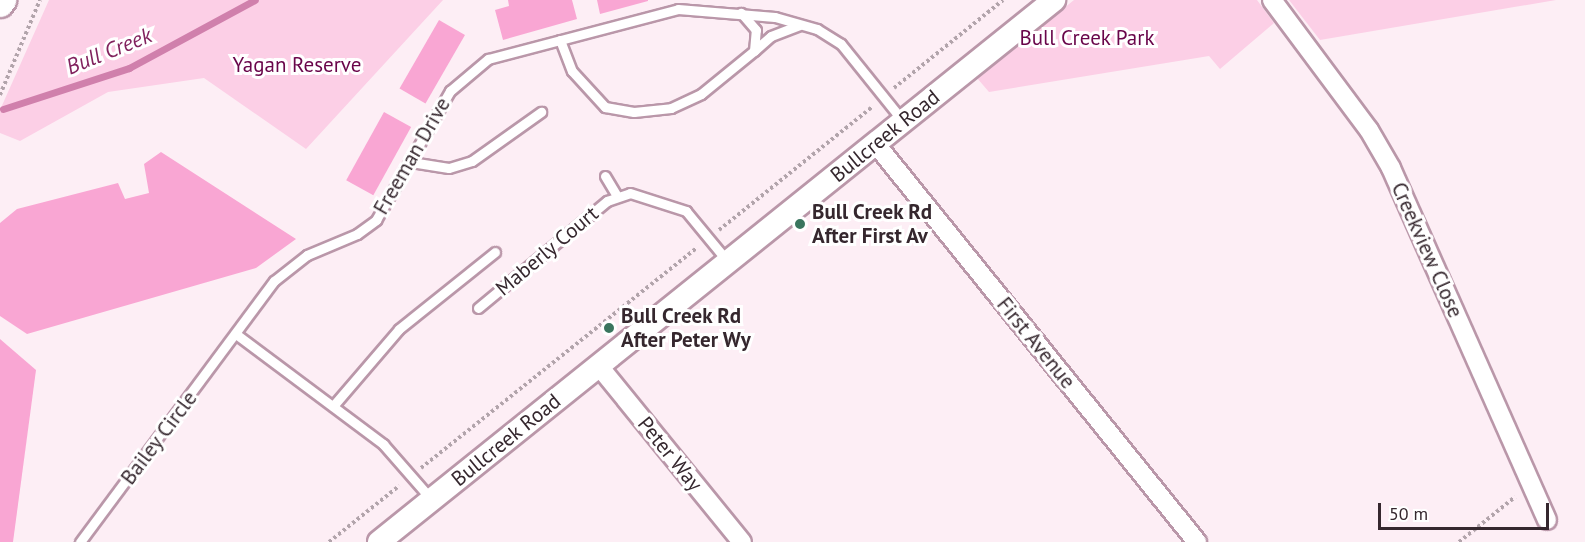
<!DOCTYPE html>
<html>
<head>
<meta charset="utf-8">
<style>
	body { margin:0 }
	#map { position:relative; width:1585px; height:542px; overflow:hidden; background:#fdeef5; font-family:"PT Sans",sans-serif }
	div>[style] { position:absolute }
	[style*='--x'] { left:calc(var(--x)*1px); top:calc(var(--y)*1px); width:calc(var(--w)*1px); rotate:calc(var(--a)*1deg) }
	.green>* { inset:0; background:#fccfe6 }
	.stream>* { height:7px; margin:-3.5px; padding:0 3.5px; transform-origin:3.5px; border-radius:3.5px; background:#d080ac }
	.building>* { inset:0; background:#f9a6d3; transform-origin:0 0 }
	.path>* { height:4px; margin-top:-2px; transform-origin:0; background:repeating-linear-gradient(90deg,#b2a4ab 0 3px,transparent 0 6px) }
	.roads { filter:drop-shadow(2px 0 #ba97a9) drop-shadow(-2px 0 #ba97a9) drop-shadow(0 2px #ba97a9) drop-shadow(0 -2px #ba97a9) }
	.service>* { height:9px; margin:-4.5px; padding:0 4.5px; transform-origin:4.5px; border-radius:4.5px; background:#fff }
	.minor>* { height:18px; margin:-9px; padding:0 9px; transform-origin:9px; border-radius:9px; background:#fff }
	.tertiary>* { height:22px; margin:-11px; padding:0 11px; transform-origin:11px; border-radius:11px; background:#fff }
	.trunk>* { height:28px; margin:-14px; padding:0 14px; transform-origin:14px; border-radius:14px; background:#fff }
	.dots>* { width:16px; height:16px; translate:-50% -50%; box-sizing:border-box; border:3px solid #fff; border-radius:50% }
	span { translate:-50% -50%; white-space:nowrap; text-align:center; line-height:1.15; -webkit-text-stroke:6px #fff; paint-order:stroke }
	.park-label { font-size:21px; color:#69054a }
	.street-label { font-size:21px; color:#35272e }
	.poi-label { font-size:21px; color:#35272e; font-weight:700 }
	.left { translate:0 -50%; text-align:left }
	.water-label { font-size:22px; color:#81225e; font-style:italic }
	.scale { position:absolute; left:1378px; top:503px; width:171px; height:27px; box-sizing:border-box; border:3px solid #35272e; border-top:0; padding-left:8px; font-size:18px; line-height:21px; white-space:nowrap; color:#35272e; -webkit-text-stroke:4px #fff; paint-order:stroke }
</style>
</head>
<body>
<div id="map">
	<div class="green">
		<div style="clip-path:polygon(49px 0,443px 0,306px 149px,204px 78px,108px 92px,20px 141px,0 133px,0 110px)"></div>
		<div style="clip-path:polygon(1074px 0,1257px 0,1274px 23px,1220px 69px,1209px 56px,989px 92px,977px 78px)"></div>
		<div style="clip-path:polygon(1289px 0,1556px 0,1320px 40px)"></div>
	</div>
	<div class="stream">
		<div style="--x:3;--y:109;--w:133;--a:-18"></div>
		<div style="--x:129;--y:68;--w:143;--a:-28.4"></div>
	</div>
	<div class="building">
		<div style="clip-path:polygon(508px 0,572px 0,577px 19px,503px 40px,495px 10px,509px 6px)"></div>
		<div style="clip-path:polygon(597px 0,648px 0,648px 1px,600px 14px)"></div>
		<div style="left:439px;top:20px;width:30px;height:79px;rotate:30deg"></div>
		<div style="left:384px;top:112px;width:31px;height:78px;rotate:29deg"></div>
		<div style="clip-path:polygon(161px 152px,296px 239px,256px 268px,27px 334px,0 316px,0 223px,17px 209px,118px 183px,125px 199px,149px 193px,144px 164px)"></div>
		<div style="clip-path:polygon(0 339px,36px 370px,13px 542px,0 542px)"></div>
	</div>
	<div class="path">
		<div style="--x:894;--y:88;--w:140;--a:-38.9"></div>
		<div style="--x:0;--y:95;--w:103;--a:-67.2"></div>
		<div style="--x:719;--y:230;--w:196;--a:-38.8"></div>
		<div style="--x:421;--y:468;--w:353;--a:-38.6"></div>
		<div style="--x:329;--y:542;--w:90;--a:-38.7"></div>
		<div style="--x:1459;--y:542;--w:72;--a:-38.8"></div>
	</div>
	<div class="roads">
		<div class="service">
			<div style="--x:560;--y:40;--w:33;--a:69"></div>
			<div style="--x:572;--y:71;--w:49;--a:47.5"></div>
			<div style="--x:605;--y:107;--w:29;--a:10"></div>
			<div style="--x:634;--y:112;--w:37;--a:-6"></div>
			<div style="--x:671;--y:108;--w:33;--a:-25"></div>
			<div style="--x:701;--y:94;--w:68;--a:-39.1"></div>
			<div style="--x:754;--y:51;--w:21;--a:-85"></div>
			<div style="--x:756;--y:30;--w:23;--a:-131"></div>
			<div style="--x:755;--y:50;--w:21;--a:-41"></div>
			<div style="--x:771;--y:36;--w:30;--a:-21"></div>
			<div style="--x:411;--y:162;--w:38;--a:9"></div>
			<div style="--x:449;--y:168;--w:24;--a:-17"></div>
			<div style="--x:472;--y:161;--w:85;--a:-35.4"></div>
			<div style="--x:605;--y:176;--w:23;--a:59"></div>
			<div style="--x:478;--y:308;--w:168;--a:-39.7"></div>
			<div style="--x:607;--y:201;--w:24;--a:-19"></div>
			<div style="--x:630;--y:193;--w:59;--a:17.8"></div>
			<div style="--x:686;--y:211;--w:66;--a:50.5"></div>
			<div style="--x:236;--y:334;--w:184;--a:36.8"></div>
			<div style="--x:383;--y:444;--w:74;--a:48.8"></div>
			<div style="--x:333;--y:406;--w:101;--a:-49.4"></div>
			<div style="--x:399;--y:329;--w:123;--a:-38.7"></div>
			<div style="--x:80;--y:542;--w:325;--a:-53.4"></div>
			<div style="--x:274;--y:281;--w:42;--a:-38.2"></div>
			<div style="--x:307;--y:255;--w:54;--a:-22.8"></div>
			<div style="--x:357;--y:234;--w:24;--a:-36"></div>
			<div style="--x:376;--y:220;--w:149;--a:-60.2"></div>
			<div style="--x:450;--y:91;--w:50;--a:-40.1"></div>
			<div style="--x:488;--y:59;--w:196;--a:-14.7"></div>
			<div style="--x:678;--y:9;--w:97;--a:4.7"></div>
			<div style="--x:775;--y:17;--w:44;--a:15.9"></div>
			<div style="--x:817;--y:29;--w:28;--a:32"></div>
			<div style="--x:841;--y:44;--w:99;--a:51.2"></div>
		</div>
		<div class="minor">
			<div style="--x:1272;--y:0;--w:162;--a:53.3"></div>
			<div style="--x:1369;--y:130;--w:44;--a:59.9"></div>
			<div style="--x:1391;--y:168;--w:385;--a:66.1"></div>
			<div style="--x:875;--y:143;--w:513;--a:51.1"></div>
			<div style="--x:598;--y:365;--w:228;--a:50.9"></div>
		</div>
		<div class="tertiary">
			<div style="--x:379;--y:542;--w:866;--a:-38.76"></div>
		</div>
		<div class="trunk">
			<div style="--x:0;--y:3;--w:4;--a:-56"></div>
		</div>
	</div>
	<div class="dots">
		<div style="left:800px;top:224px;background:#3a755e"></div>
		<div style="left:609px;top:328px;background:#3a755e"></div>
	</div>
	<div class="park-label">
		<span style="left:1087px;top:38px">Bull Creek Park</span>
		<span style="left:297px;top:65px">Yagan Reserve</span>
	</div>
	<div class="street-label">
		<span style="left:885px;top:136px;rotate:-39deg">Bullcreek Road</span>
		<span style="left:412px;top:156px;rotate:-60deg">Freeman Drive</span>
		<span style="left:1427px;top:250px;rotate:66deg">Creekview Close</span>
		<span style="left:547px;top:251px;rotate:-40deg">Maberly Court</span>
		<span style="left:1036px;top:343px;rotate:51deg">First Avenue</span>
		<span style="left:159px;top:438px;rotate:-53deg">Bailey Circle</span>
		<span style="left:506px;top:440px;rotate:-39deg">Bullcreek Road</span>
		<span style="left:670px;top:454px;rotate:51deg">Peter Way</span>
	</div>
	<div class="poi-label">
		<span class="left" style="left:812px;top:224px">Bull Creek Rd<br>After First Av</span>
		<span class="left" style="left:621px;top:328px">Bull Creek Rd<br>After Peter Wy</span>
	</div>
	<div class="water-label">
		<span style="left:109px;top:51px;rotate:-22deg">Bull Creek</span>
	</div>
	<div class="scale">50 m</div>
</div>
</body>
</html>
